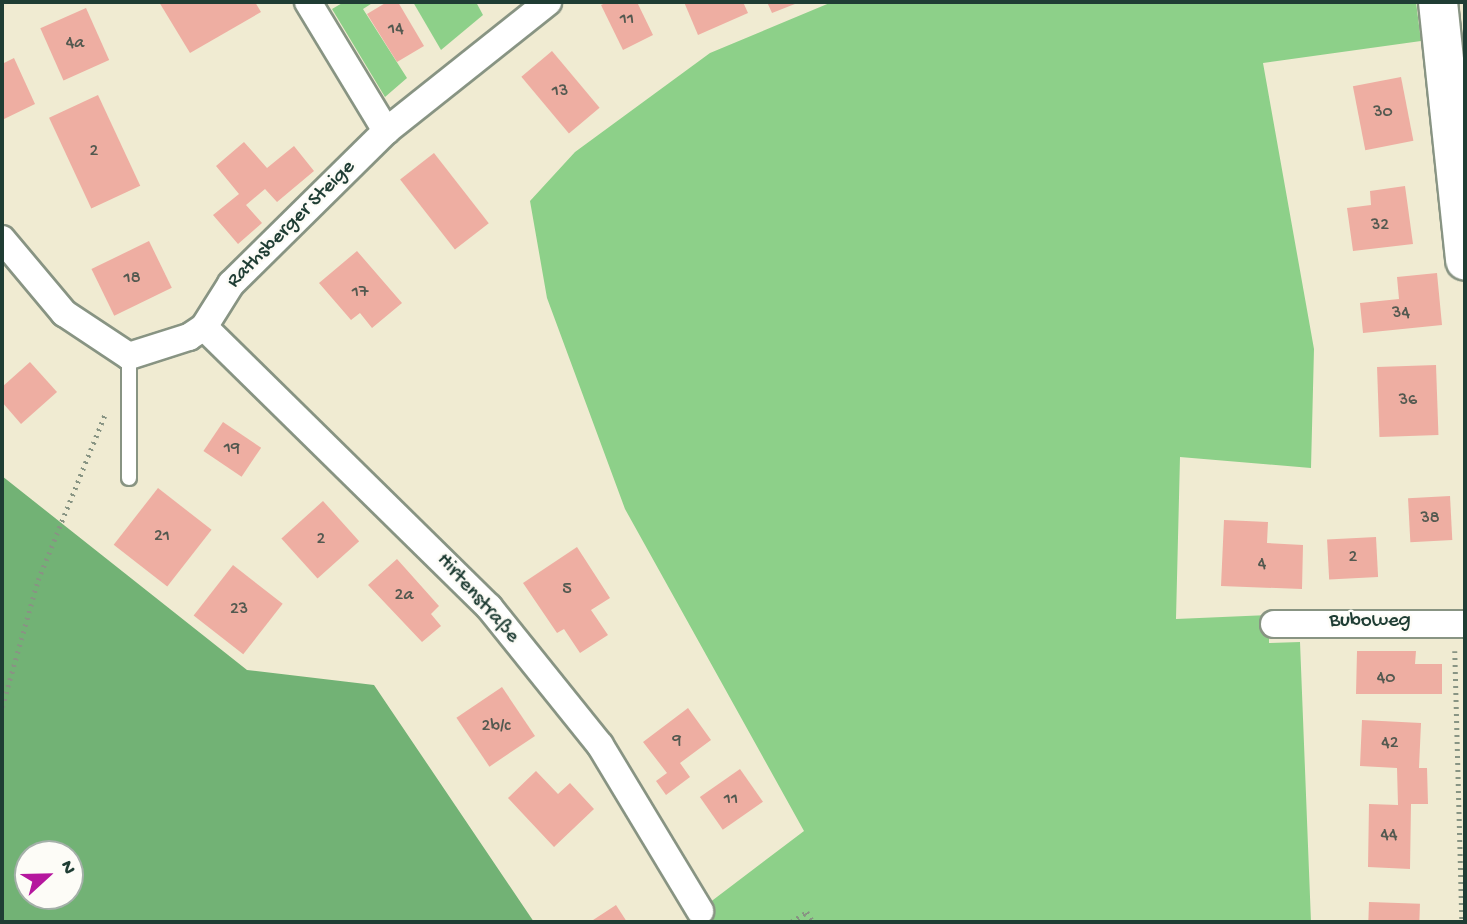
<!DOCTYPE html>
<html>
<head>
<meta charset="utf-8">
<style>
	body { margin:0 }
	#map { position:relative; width:1467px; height:924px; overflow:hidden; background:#f0ebd2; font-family:"Gochi Hand",sans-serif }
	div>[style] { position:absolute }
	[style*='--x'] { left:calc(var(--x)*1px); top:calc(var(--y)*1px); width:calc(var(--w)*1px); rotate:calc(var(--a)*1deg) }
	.green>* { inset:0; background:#8dd089 }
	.forest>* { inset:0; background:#72b275 }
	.building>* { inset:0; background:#eeaea2; transform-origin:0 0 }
	.path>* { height:4.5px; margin-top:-2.25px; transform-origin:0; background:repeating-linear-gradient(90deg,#889483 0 2px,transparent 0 7px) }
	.roads { filter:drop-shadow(2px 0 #889483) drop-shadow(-2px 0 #889483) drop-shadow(0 2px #889483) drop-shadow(0 -2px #889483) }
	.lane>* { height:14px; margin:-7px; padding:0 7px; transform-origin:7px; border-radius:7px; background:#fff }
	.street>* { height:26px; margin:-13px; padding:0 13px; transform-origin:13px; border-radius:13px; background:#fff }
	.secondary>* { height:38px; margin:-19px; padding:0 19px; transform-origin:19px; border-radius:19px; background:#fff }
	span { translate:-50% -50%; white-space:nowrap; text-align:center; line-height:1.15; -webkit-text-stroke:5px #fdfcf7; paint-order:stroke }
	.number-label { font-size:18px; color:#535950 }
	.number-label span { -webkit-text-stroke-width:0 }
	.street-label { font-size:21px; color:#1f3d34 }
	.frame { position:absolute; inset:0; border:4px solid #1f3d34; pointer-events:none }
	.north { position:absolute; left:14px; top:840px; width:70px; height:70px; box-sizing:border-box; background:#fdfcf7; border:2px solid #a4b0a9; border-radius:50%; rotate:68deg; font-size:19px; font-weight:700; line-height:28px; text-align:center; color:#1f3d34 }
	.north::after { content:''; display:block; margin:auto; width:24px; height:32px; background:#b5179e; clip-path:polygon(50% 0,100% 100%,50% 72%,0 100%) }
</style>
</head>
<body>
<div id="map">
	<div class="green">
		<div style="clip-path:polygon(344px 2px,374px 2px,363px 9px,407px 78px,385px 97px,332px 9px)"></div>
		<div style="clip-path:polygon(413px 2px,476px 2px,483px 15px,441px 50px)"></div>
		<div style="clip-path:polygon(832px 2px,1416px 2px,1421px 41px,1263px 63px,1314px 349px,1311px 468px,1180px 457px,1176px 619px,1269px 615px,1269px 643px,1300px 642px,1311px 922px,684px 922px,804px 831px,625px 509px,547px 298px,530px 201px,575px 152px,710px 53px)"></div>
	</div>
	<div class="forest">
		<div style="clip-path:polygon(evenodd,2px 476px,247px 670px,374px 685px,534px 922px,2px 922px,2px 476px,28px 854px,70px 854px,70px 896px,28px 896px,28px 854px)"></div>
	</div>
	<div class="building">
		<div style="clip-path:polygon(159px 2px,255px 2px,261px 12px,190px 53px)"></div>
		<div style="clip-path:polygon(387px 2px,398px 2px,424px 46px,397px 62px,367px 14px)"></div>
		<div style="clip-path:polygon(608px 2px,637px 2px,653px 35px,623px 50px,601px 5px)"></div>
		<div style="clip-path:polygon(684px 2px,743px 2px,748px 13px,698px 35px)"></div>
		<div style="clip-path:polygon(767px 2px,800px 2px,772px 13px)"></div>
		<div style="left:86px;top:8px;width:57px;height:50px;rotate:66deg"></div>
		<div style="left:552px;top:51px;width:74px;height:40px;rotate:50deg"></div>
		<div style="clip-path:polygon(14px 58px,35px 104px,2px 120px,2px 64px)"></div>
		<div style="left:1401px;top:77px;width:65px;height:49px;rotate:79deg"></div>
		<div style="left:98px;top:95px;width:100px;height:54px;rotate:65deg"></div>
		<div style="clip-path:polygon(244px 142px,267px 168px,294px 146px,314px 171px,277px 202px,265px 189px,246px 205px,262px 223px,238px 244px,213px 215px,239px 194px,216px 166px)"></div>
		<div style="left:434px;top:153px;width:89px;height:43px;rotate:52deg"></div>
		<div style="clip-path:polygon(1405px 186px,1413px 244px,1353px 251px,1347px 208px,1371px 205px,1370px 191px)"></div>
		<div style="left:149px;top:241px;width:52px;height:64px;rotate:64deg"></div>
		<div style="clip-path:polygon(357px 251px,402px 303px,372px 328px,360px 313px,351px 320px,319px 283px)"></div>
		<div style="clip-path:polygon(1437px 273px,1442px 325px,1363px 333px,1360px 303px,1399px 299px,1397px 277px)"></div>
		<div style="clip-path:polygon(30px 362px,57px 392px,21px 424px,2px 402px,2px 387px)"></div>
		<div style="left:1436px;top:365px;width:70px;height:59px;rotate:88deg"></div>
		<div style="left:223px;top:422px;width:46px;height:35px;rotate:34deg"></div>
		<div style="left:158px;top:488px;width:68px;height:72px;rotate:38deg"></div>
		<div style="left:1450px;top:496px;width:44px;height:42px;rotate:87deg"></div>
		<div style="left:323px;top:501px;width:54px;height:56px;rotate:48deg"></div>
		<div style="clip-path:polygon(1224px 520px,1268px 522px,1267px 543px,1303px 545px,1302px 589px,1221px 586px)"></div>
		<div style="left:1376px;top:537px;width:40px;height:49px;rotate:87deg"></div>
		<div style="clip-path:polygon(577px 547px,610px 598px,591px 610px,608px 635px,580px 653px,564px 629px,557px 633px,523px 583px)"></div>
		<div style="clip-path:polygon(397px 559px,439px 606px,431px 614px,441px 626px,422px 642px,368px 585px)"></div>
		<div style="left:233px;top:565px;width:63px;height:64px;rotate:38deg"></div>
		<div style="clip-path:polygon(1357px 651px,1416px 651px,1415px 664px,1442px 664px,1442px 694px,1356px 694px)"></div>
		<div style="left:502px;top:687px;width:59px;height:55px;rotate:56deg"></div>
		<div style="clip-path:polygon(688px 708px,711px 740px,680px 763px,690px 777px,666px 795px,656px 781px,667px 773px,643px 742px)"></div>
		<div style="clip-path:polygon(1362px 720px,1421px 723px,1419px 768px,1427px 768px,1428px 804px,1411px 804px,1410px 869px,1368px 867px,1369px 804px,1398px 805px,1397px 768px,1360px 766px)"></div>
		<div style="left:740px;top:769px;width:40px;height:49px;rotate:55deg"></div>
		<div style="clip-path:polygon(536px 771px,558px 794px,570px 783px,594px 809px,554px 847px,508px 798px)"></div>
		<div style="left:1369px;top:902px;width:51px;height:20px;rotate:2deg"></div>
		<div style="clip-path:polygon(616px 905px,627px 922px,590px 922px)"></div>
	</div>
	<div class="path">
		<div style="--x:1455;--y:651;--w:271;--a:88.5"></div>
		<div style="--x:2;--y:707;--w:132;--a:-74.2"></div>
		<div style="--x:38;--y:580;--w:181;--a:-68"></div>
		<div style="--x:791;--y:922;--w:19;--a:-32"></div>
		<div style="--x:807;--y:912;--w:12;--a:59"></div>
	</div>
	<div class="roads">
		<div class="lane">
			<div style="--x:129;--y:478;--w:122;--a:-90"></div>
		</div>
		<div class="street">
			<div style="--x:308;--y:2;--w:151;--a:58.8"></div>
			<div style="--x:2;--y:239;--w:97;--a:50"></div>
			<div style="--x:64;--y:313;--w:78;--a:33.5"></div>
			<div style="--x:129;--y:356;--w:63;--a:-17.6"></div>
			<div style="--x:189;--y:337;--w:18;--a:-34"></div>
			<div style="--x:204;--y:327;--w:51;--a:-57.9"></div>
			<div style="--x:231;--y:284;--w:218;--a:-44.6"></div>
			<div style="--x:386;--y:131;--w:207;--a:-38.5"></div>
			<div style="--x:204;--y:327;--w:400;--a:44.5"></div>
			<div style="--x:489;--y:607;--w:177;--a:51.2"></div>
			<div style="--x:600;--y:745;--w:194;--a:58.9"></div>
			<div style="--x:1274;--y:624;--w:191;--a:0"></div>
		</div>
		<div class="secondary">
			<div style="--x:1438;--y:2;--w:260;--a:84"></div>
		</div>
	</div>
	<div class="number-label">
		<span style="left:627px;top:20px">11</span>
		<span style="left:396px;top:30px">14</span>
		<span style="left:75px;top:44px">4a</span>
		<span style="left:560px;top:92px">13</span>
		<span style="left:1383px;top:113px">30</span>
		<span style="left:94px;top:152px">2</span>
		<span style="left:1380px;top:226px">32</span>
		<span style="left:132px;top:279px">18</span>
		<span style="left:360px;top:293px">17</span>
		<span style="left:1401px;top:314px">34</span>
		<span style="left:1408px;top:401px">36</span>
		<span style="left:232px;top:449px">19</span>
		<span style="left:1430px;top:519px">38</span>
		<span style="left:162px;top:537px">21</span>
		<span style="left:321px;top:540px">2</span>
		<span style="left:1353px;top:558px">2</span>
		<span style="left:1262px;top:565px">4</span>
		<span style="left:567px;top:590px">5</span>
		<span style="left:404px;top:596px">2a</span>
		<span style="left:239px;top:610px">23</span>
		<span style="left:1386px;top:679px">40</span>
		<span style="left:496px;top:727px">2b/c</span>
		<span style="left:677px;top:741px">9</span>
		<span style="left:1390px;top:744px">42</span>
		<span style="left:731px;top:800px">11</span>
		<span style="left:1389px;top:836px">44</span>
	</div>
	<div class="street-label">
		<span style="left:292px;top:225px;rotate:-45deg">Rathsberger Steige</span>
		<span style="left:477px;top:599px;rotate:48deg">Hirtenstraße</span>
		<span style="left:1370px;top:622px">Buboweg</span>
	</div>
	<div class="frame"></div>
	<div class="north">N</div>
</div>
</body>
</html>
